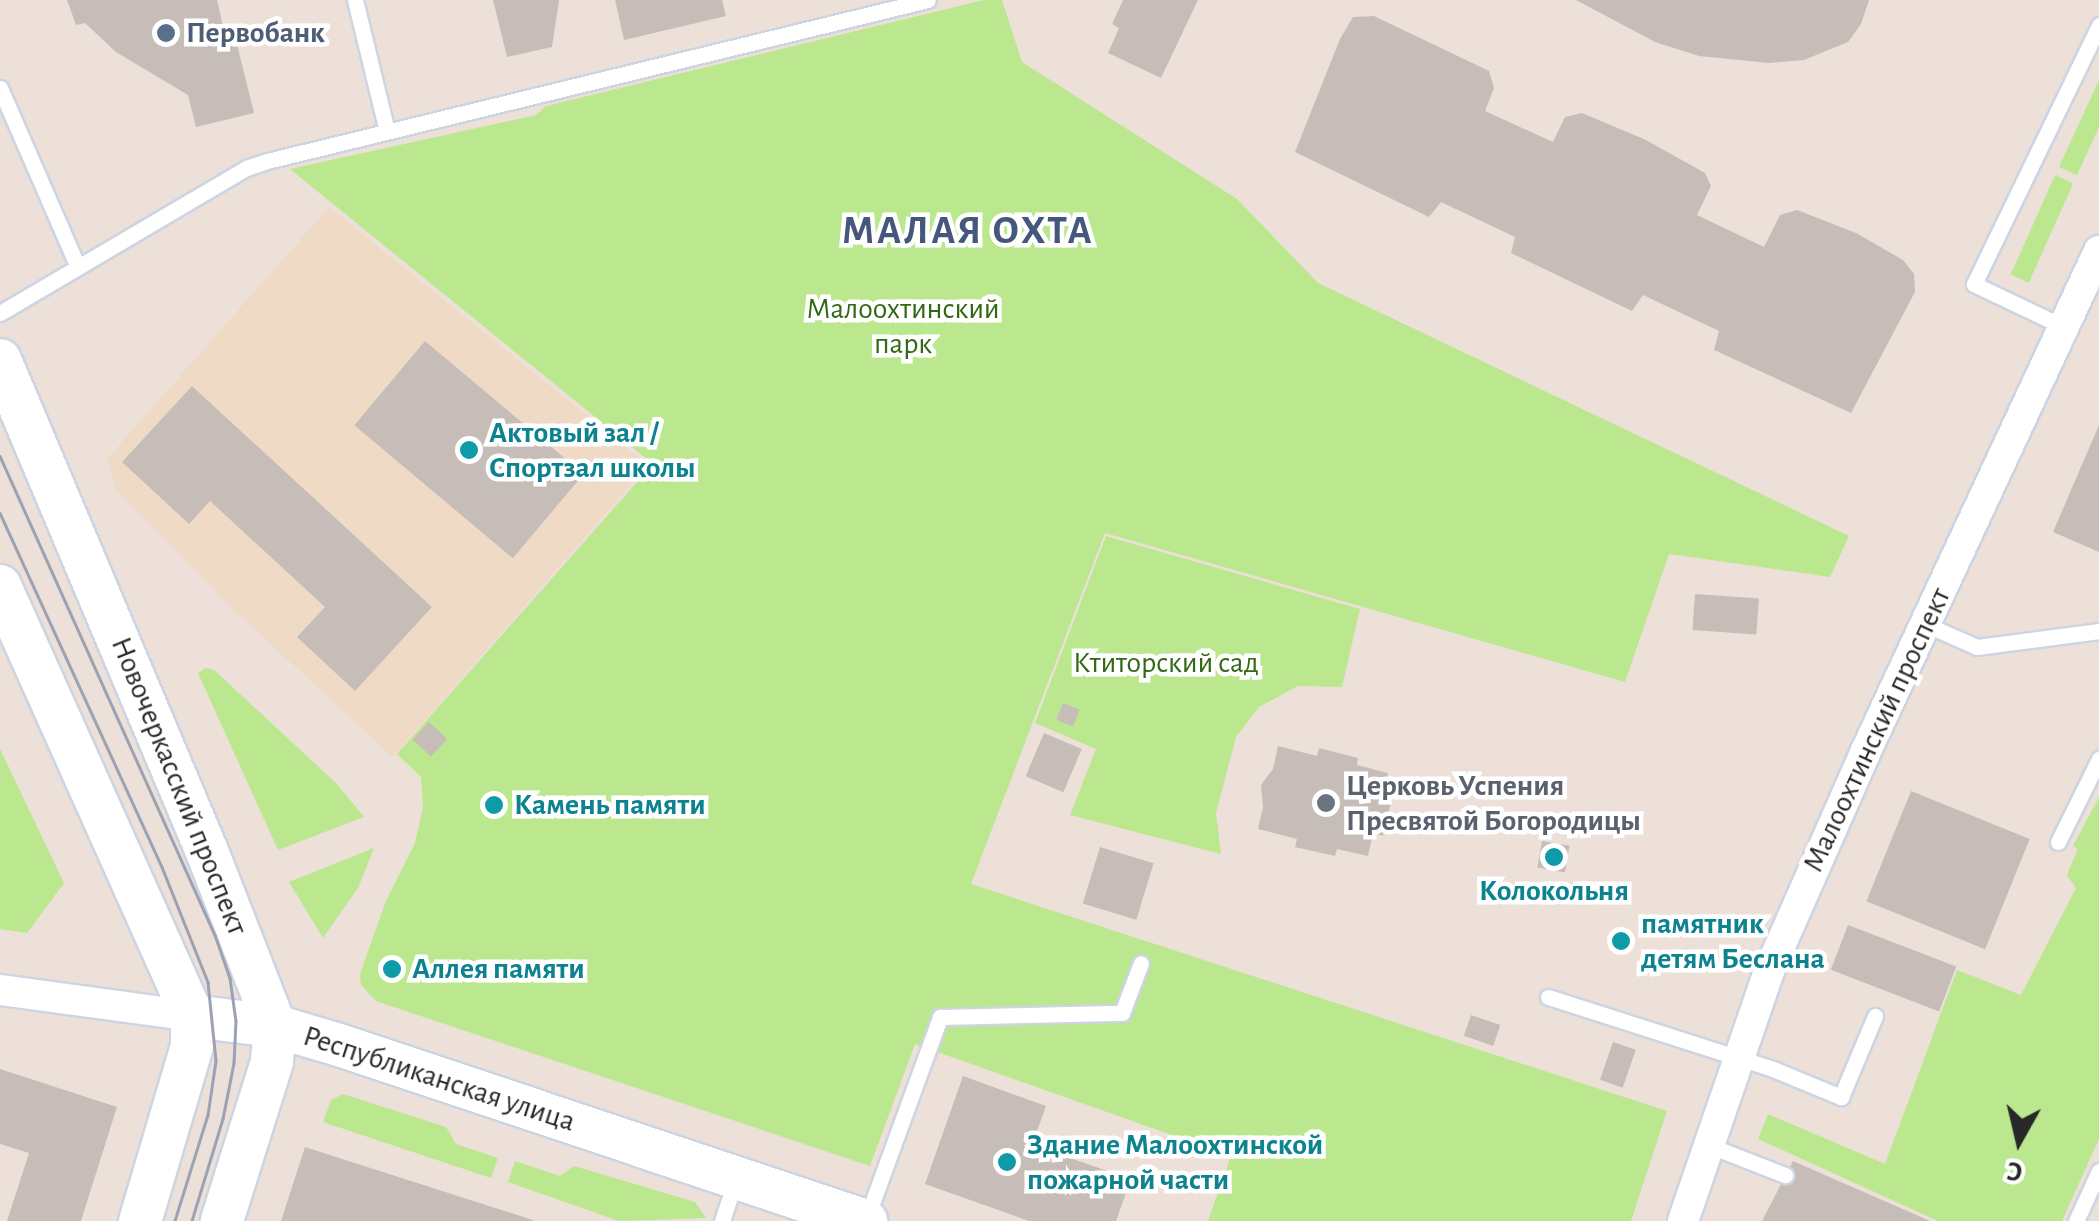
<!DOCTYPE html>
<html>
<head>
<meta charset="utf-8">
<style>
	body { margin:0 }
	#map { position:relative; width:2099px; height:1221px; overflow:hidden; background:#ece0d8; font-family:"Alegreya Sans",sans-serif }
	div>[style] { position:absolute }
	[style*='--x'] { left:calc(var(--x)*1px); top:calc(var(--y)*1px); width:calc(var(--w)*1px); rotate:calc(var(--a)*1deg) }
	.education>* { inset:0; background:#efdbc5 }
	.green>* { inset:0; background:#bbe78f; transform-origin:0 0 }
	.building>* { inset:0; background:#c7bdb8; transform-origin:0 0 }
	.roads { filter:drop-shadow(2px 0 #cdd4e2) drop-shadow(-2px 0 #cdd4e2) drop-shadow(0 2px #cdd4e2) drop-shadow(0 -2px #cdd4e2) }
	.lane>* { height:15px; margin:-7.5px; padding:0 7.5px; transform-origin:7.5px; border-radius:7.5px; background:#fff }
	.street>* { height:30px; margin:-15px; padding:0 15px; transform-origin:15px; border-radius:15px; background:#fff }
	.secondary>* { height:42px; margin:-21px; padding:0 21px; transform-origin:21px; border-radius:21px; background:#fff }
	.tram>* { height:2.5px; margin:-1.25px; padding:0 1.25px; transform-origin:1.25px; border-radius:1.25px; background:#9aa2b4 }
	.dots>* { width:28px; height:28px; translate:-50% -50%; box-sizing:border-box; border:5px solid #fff; border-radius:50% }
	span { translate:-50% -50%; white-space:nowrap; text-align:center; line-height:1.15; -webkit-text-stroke:9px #fff; paint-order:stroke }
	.service-label { font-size:30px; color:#4e5e75; font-weight:700 }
	.left { translate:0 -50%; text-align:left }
	.park-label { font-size:30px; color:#336914 }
	.culture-label { font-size:30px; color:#0d838f; font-weight:700 }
	.street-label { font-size:30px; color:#282828 }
	.worship-label { font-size:30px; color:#5b616d; font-weight:700 }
	.district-label { font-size:40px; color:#45577b; font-weight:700; letter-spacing:2.5px }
	.north { position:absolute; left:1969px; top:1091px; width:100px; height:100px; -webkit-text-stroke:8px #fff; paint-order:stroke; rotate:188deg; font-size:28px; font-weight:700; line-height:40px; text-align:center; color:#282828 }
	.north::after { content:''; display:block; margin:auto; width:35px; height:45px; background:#282828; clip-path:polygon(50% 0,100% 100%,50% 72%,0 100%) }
</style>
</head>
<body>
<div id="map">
	<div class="education">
		<div style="clip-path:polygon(329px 207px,648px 465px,393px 757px,241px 617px,117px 492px,107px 459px)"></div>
	</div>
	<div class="green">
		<div style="clip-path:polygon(984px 0,1002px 0,1022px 62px,1237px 199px,1318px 283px,1849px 536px,1830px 577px,1669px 554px,1625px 682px,1105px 533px,971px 884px,1667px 1111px,1631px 1221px,1208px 1221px,1231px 1156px,915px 1044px,870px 1166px,376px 1001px,361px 985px,360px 974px,386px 901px,415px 843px,423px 807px,421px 777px,397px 754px,653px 464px,290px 169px,536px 115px,546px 106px)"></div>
		<div style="clip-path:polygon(2099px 80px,2099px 127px,2077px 175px,2059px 167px)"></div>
		<div style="left:2055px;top:175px;width:20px;height:109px;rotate:24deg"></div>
		<div style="clip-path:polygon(1106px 536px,1360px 609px,1342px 687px,1298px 686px,1259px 707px,1236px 737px,1216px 813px,1221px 854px,1070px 815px,1096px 749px,1035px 723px)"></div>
		<div style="clip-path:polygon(206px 668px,214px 670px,336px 783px,364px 817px,278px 850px,198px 673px)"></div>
		<div style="clip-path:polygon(0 749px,64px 883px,27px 933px,0 929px)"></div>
		<div style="clip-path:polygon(2099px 797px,2099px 1139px,2062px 1221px,1938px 1221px,1758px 1139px,1768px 1114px,1885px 1164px,1957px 970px,2021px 995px,2076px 888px,2067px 875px,2078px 849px,2073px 846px)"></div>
		<div style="clip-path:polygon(374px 848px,358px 888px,323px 938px,289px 882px)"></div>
		<div style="clip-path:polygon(343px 1094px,446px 1127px,456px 1144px,498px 1158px,491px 1178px,323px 1122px,331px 1100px)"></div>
		<div style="clip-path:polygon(515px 1161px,560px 1176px,574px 1166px,695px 1202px,706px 1218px,619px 1221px,508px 1182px)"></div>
	</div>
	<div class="building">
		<div style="clip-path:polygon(67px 0,217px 0,225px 35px,234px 32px,254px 113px,196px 127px,188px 95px,116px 52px,85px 23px,76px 25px)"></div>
		<div style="clip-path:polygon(493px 0,559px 0,552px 47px,507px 57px)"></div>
		<div style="clip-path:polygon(615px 0,722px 0,726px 16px,624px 40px)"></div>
		<div style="clip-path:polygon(1123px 0,1198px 0,1161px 78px,1108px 53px,1119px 28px,1112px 24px)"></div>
		<div style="clip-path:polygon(1576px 0,1869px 0,1861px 24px,1848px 42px,1804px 60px,1769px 63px,1699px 56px,1655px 42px)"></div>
		<div style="clip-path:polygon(1374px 16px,1489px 71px,1494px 88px,1485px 111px,1553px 142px,1565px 117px,1582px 113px,1646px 140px,1705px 173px,1711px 186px,1697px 215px,1764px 247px,1780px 215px,1797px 210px,1856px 233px,1903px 260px,1914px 274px,1915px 292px,1851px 413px,1714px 350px,1719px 331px,1643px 295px,1632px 311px,1511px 253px,1515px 237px,1441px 202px,1429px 217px,1295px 152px,1340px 39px,1353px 17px)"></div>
		<div style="left:425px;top:341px;width:207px;height:110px;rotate:40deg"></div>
		<div style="clip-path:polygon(192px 386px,432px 607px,355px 691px,297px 637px,325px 607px,210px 501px,189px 524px,122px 462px)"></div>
		<div style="clip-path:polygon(2099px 425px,2099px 552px,2053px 532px)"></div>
		<div style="left:1695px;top:594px;width:64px;height:36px;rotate:4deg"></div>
		<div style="left:1063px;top:703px;width:18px;height:18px;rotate:22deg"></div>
		<div style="left:429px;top:722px;width:25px;height:24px;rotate:43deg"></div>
		<div style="left:1044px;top:733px;width:41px;height:47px;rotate:23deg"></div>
		<div style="clip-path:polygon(1278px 746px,1317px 756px,1319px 748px,1358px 758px,1357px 765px,1388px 773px,1382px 795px,1392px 798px,1388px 815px,1383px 836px,1373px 833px,1368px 856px,1337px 849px,1335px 856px,1295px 847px,1297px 839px,1258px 829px,1263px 807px,1261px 785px,1273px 769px)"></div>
		<div style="left:1911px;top:791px;width:128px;height:119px;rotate:22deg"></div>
		<div style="left:1542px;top:841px;width:28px;height:27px;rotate:10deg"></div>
		<div style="left:1100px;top:847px;width:56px;height:59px;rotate:17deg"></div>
		<div style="left:1848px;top:925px;width:116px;height:48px;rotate:21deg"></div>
		<div style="left:1471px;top:1015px;width:31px;height:22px;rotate:19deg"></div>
		<div style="left:1613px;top:1042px;width:24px;height:40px;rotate:19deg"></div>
		<div style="clip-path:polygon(0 1069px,117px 1107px,81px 1221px,7px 1221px,29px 1153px,0 1144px)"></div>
		<div style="clip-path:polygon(963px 1076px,1046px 1106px,1032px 1145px,1131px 1179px,1116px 1221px,1029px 1221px,925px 1184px)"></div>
		<div style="clip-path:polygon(305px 1147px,533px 1220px,533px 1221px,281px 1221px)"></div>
		<div style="clip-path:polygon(1793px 1161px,1930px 1221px,1762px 1221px)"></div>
	</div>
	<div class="roads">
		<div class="lane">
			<div style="--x:355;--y:0;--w:135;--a:76.3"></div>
			<div style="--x:0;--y:88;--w:195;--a:66.5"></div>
			<div style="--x:0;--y:313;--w:286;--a:-30.5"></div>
			<div style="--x:246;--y:168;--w:22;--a:-18"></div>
			<div style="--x:267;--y:161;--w:680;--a:-13.69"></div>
			<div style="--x:2064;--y:327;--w:100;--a:-154.5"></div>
			<div style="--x:1974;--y:284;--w:288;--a:-64.2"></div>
			<div style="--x:1925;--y:624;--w:57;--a:23.9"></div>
			<div style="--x:1977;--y:647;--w:123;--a:-7.5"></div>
			<div style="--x:2058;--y:842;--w:93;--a:-63.7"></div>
			<div style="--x:1548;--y:997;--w:236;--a:17.7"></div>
			<div style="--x:1773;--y:1069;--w:74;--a:22.4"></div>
			<div style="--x:1841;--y:1097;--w:88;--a:-67.2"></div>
			<div style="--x:1708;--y:1145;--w:83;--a:21.3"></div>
			<div style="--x:867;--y:1217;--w:213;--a:-69.9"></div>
			<div style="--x:940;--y:1017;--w:182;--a:-1.3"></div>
			<div style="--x:1122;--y:1013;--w:53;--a:-69.2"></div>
			<div style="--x:722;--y:1221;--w:41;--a:-71.6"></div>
			<div style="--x:2076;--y:1221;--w:55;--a:-65.3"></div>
		</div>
		<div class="street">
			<div style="--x:0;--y:990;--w:194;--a:7.7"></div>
			<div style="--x:1683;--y:1221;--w:264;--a:-71"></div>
			<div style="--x:1769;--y:971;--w:238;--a:-66.2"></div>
			<div style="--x:1865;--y:753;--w:554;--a:-65.01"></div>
		</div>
		<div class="secondary">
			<div style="--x:0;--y:360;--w:531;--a:67.16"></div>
			<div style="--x:206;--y:849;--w:190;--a:68.7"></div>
			<div style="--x:275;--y:1026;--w:36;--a:95"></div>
			<div style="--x:272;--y:1062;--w:167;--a:107.5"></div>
			<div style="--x:0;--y:586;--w:471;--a:65.9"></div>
			<div style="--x:192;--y:1016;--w:30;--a:90"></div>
			<div style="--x:192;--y:1046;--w:183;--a:106.5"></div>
			<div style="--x:192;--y:1016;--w:84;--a:6.9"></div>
			<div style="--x:275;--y:1026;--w:67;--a:16.5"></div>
			<div style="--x:339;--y:1045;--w:556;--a:18.47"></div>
		</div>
	</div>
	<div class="tram">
		<div style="--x:0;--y:456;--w:525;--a:65.83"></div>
		<div style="--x:215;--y:935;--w:46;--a:70.8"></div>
		<div style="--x:230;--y:978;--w:43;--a:82.1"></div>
		<div style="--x:236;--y:1021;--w:42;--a:92.7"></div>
		<div style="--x:234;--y:1063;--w:57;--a:101.1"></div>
		<div style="--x:223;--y:1119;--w:107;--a:106.9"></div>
		<div style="--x:0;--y:513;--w:389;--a:65.4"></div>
		<div style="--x:162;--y:867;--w:124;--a:68.2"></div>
		<div style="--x:208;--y:982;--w:79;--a:84.2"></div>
		<div style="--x:216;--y:1061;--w:55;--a:98.4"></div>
		<div style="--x:208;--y:1115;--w:111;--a:107.3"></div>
	</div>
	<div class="dots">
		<div style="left:166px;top:33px;background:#5c6f8a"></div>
		<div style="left:469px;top:450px;background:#0f9aa8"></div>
		<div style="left:1326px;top:803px;background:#6b7280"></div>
		<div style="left:494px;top:805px;background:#0f9aa8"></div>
		<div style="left:1554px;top:857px;background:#0f9aa8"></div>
		<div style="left:1621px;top:941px;background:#0f9aa8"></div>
		<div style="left:392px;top:969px;background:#0f9aa8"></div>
		<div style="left:1007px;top:1162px;background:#0f9aa8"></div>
	</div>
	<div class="service-label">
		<span class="left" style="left:186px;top:33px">Первобанк</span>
	</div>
	<div class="park-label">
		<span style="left:903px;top:326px">Малоохтинский<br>парк</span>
		<span style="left:1166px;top:663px">Ктиторский сад</span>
	</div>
	<div class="culture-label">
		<span class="left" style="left:489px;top:450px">Актовый зал /<br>Спортзал школы</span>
		<span class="left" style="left:514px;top:805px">Камень памяти</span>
		<span style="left:1554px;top:891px">Колокольня</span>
		<span class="left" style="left:1641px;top:941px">памятник<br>детям Беслана</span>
		<span class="left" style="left:412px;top:969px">Аллея памяти</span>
		<span class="left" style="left:1027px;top:1162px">Здание Малоохтинской<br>пожарной части</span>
	</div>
	<div class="street-label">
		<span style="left:1877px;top:730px;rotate:-65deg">Малоохтинский проспект</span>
		<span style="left:179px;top:786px;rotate:68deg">Новочеркасский проспект</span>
		<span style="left:439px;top:1079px;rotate:18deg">Республиканская улица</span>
	</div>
	<div class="worship-label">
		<span class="left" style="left:1346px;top:803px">Церковь Успения<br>Пресвятой Богородицы</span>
	</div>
	<div class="district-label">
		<span style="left:968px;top:231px">МАЛАЯ ОХТА</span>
	</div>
	<div class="north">С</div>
</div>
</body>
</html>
